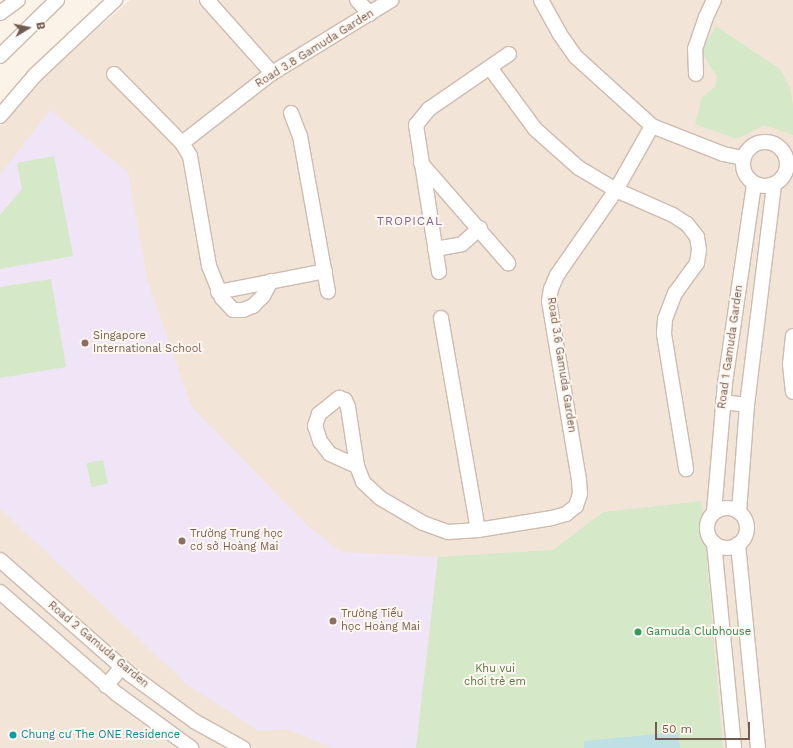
<!DOCTYPE html>
<html>
<head>
<meta charset="utf-8">
<style>
	body { margin:0 }
	#map { position:relative; width:793px; height:748px; overflow:hidden; background:#fbf3e8; font-family:"Work Sans",sans-serif }
	div>[style] { position:absolute }
	[style*='--x'] { left:calc(var(--x)*1px); top:calc(var(--y)*1px); width:calc(var(--w)*1px); rotate:calc(var(--a)*1deg) }
	.residential>* { inset:0; background:#f2e5d7 }
	.education>* { inset:0; background:#f0e5f7 }
	.green>* { inset:0; background:#d5e8c7; transform-origin:0 0 }
	.water>* { inset:0; background:#bedfe3 }
	.roads { filter:drop-shadow(1px 0 #ccbbaf) drop-shadow(-1px 0 #ccbbaf) drop-shadow(0 1px #ccbbaf) drop-shadow(0 -1px #ccbbaf) }
	.minor>* { height:14px; margin:-7px; padding:0 7px; transform-origin:7px; border-radius:7px; background:#fff }
	.minor>.ring { margin:-7px; padding:0; box-sizing:content-box; background:none; border:14px solid #fff; border-radius:50% }
	.dots>* { width:11px; height:11px; translate:-50% -50%; box-sizing:border-box; border:2px solid #fef7ef; border-radius:50% }
	span { translate:-50% -50%; white-space:nowrap; text-align:center; line-height:1.15; -webkit-text-stroke:4px #fef7ef; paint-order:stroke }
	.street-label { font-size:11px; color:#735a4e }
	.education-label { font-size:11px; color:#785e54 }
	.left { translate:0 -50%; text-align:left }
	.leisure-label { font-size:11px; color:#27864d }
	.park-label { font-size:11px; color:#567847 }
	.culture-label { font-size:11px; color:#0d838f }
	.neighbourhood-label { font-size:12px; color:#80668f; letter-spacing:1px }
	.north { position:absolute; left:8px; top:8px; width:40px; height:40px; -webkit-text-stroke:3px #fef7ef; paint-order:stroke; rotate:80deg; font-size:11px; font-weight:700; line-height:16px; text-align:center; color:#735a4e }
	.north::after { content:''; display:block; margin:auto; width:14px; height:18px; background:#735a4e; clip-path:polygon(50% 0,100% 100%,50% 72%,0 100%) }
	.scale { position:absolute; left:655px; top:722px; width:95px; height:18px; box-sizing:border-box; border:2px solid #735a4e; border-top:0; padding-left:5px; font-size:12px; line-height:14px; white-space:nowrap; color:#735a4e; -webkit-text-stroke:3px #fef7ef; paint-order:stroke }
</style>
</head>
<body>
<div id="map">
	<div class="residential">
		<div style="clip-path:polygon(130px 0,793px 0,793px 748px,0 748px,0 126px,33px 86px)"></div>
	</div>
	<div class="education">
		<div style="clip-path:polygon(50px 110px,128px 172px,147px 279px,191px 406px,307px 525px,341px 552px,438px 557px,416px 748px,333px 748px,287px 729px,259px 731px,189px 686px,0 509px,0 175px)"></div>
	</div>
	<div class="green">
		<div style="clip-path:polygon(716px 26px,780px 69px,790px 88px,793px 105px,793px 135px,764px 125px,737px 139px,695px 124px,702px 97px,715px 87px,717px 77px,701px 51px)"></div>
		<div style="clip-path:polygon(54px 156px,73px 256px,0 269px,0 215px,22px 189px,17px 163px)"></div>
		<div style="clip-path:polygon(51px 279px,66px 367px,0 378px,0 287px)"></div>
		<div style="left:103px;top:460px;width:24px;height:17px;rotate:78deg"></div>
		<div style="clip-path:polygon(702px 501px,723px 748px,416px 748px,438px 557px,553px 550px,603px 512px)"></div>
	</div>
	<div class="water">
		<div style="clip-path:polygon(678px 732px,680px 748px,584px 748px,584px 741px)"></div>
	</div>
	<div class="roads">
		<div class="minor">
			<div style="--x:207;--y:0;--w:98;--a:48.3"></div>
			<div style="--x:357;--y:0;--w:19;--a:47"></div>
			<div style="--x:541;--y:0;--w:38;--a:61"></div>
			<div style="--x:559;--y:33;--w:29;--a:55"></div>
			<div style="--x:576;--y:57;--w:103;--a:42.2"></div>
			<div style="--x:652;--y:126;--w:76;--a:21.5"></div>
			<div style="--x:723;--y:154;--w:21;--a:11"></div>
			<div style="--x:0;--y:13;--w:22;--a:-36"></div>
			<div style="--x:0;--y:56;--w:80;--a:-44.5"></div>
			<div style="--x:491;--y:69;--w:74;--a:53.7"></div>
			<div style="--x:535;--y:129;--w:59;--a:41.6"></div>
			<div style="--x:579;--y:168;--w:43;--a:30.7"></div>
			<div style="--x:616;--y:190;--w:62;--a:23.7"></div>
			<div style="--x:673;--y:215;--w:17;--a:33"></div>
			<div style="--x:687;--y:224;--w:16;--a:52"></div>
			<div style="--x:697;--y:237;--w:13;--a:81"></div>
			<div style="--x:699;--y:250;--w:13;--a:99"></div>
			<div style="--x:697;--y:263;--w:37;--a:126"></div>
			<div style="--x:675;--y:293;--w:28;--a:111"></div>
			<div style="--x:665;--y:319;--w:15;--a:94"></div>
			<div style="--x:664;--y:334;--w:137;--a:80.7"></div>
			<div style="--x:114;--y:74;--w:97;--a:45.4"></div>
			<div style="--x:182;--y:143;--w:15;--a:58"></div>
			<div style="--x:190;--y:156;--w:112;--a:80.2"></div>
			<div style="--x:209;--y:266;--w:35;--a:68"></div>
			<div style="--x:222;--y:298;--w:16;--a:47"></div>
			<div style="--x:233;--y:310;--w:10;--a:0"></div>
			<div style="--x:243;--y:310;--w:11;--a:-22"></div>
			<div style="--x:253;--y:306;--w:14;--a:-45"></div>
			<div style="--x:263;--y:296;--w:17;--a:-62"></div>
			<div style="--x:696;--y:74;--w:25;--a:-92"></div>
			<div style="--x:695;--y:49;--w:34;--a:-71"></div>
			<div style="--x:706;--y:17;--w:19;--a:-65"></div>
			<div style="--x:291;--y:113;--w:25;--a:69"></div>
			<div style="--x:300;--y:136;--w:158;--a:79.8"></div>
			<div style="--x:0;--y:116;--w:54;--a:-49.5"></div>
			<div style="--x:35;--y:75;--w:110;--a:-43.2"></div>
			<div class="ring" style="left:743px;top:142px;width:30px;height:30px"></div>
			<div style="--x:182;--y:143;--w:114;--a:-37.9"></div>
			<div style="--x:272;--y:73;--w:140;--a:-31.5"></div>
			<div style="--x:421;--y:163;--w:133;--a:49"></div>
			<div style="--x:435;--y:249;--w:27;--a:-10"></div>
			<div style="--x:462;--y:244;--w:24;--a:-42"></div>
			<div style="--x:439;--y:272;--w:149;--a:-98.9"></div>
			<div style="--x:416;--y:125;--w:21;--a:-51"></div>
			<div style="--x:429;--y:109;--w:97;--a:-34.5"></div>
			<div style="--x:218;--y:292;--w:109;--a:-11.1"></div>
			<div style="--x:441;--y:318;--w:215;--a:80.1"></div>
			<div style="--x:793;--y:336;--w:28;--a:96"></div>
			<div style="--x:790;--y:364;--w:28;--a:84"></div>
			<div style="--x:723;--y:402;--w:24;--a:7"></div>
			<div style="--x:357;--y:466;--w:30;--a:-156"></div>
			<div style="--x:330;--y:454;--w:16;--a:-128"></div>
			<div style="--x:320;--y:441;--w:16;--a:-108"></div>
			<div style="--x:315;--y:426;--w:13;--a:-72"></div>
			<div style="--x:319;--y:414;--w:26;--a:-39"></div>
			<div style="--x:339;--y:398;--w:6;--a:18"></div>
			<div style="--x:345;--y:400;--w:8;--a:67"></div>
			<div style="--x:348;--y:407;--w:60;--a:81.3"></div>
			<div style="--x:357;--y:466;--w:17;--a:69"></div>
			<div style="--x:363;--y:482;--w:23;--a:43"></div>
			<div style="--x:380;--y:498;--w:50;--a:30.2"></div>
			<div style="--x:423;--y:523;--w:27;--a:20"></div>
			<div style="--x:448;--y:532;--w:30;--a:-4"></div>
			<div style="--x:478;--y:530;--w:75;--a:-9.2"></div>
			<div style="--x:552;--y:518;--w:15;--a:-16"></div>
			<div style="--x:566;--y:514;--w:13;--a:-39"></div>
			<div style="--x:576;--y:506;--w:13;--a:-72"></div>
			<div style="--x:580;--y:494;--w:14;--a:-94"></div>
			<div style="--x:579;--y:480;--w:181;--a:-99.5"></div>
			<div style="--x:549;--y:301;--w:12;--a:-81"></div>
			<div style="--x:551;--y:289;--w:15;--a:-67"></div>
			<div style="--x:557;--y:275;--w:103;--a:-55.2"></div>
			<div style="--x:616;--y:190;--w:73;--a:-60.6"></div>
			<div class="ring" style="left:707px;top:508px;width:26px;height:26px"></div>
			<div style="--x:714;--y:512;--w:129;--a:-85.1"></div>
			<div style="--x:725;--y:383;--w:202;--a:-81.7"></div>
			<div style="--x:739;--y:512;--w:107;--a:-85.7"></div>
			<div style="--x:747;--y:405;--w:223;--a:-83"></div>
			<div style="--x:714;--y:543;--w:206;--a:84.4"></div>
			<div style="--x:738;--y:544;--w:205;--a:84.4"></div>
			<div style="--x:0;--y:560;--w:174;--a:41.3"></div>
			<div style="--x:131;--y:675;--w:78;--a:36.1"></div>
			<div style="--x:194;--y:721;--w:56;--a:28.9"></div>
			<div style="--x:0;--y:592;--w:155;--a:41.1"></div>
			<div style="--x:117;--y:694;--w:92;--a:36.1"></div>
			<div style="--x:106;--y:686;--w:25;--a:-50"></div>
		</div>
	</div>
	<div class="dots">
		<div style="left:85px;top:343px;background:#8d6e63"></div>
		<div style="left:182px;top:541px;background:#8d6e63"></div>
		<div style="left:333px;top:621px;background:#8d6e63"></div>
		<div style="left:638px;top:632px;background:#2e9e5b"></div>
		<div style="left:13px;top:735px;background:#0f9aa8"></div>
	</div>
	<div class="street-label">
		<span style="left:315px;top:49px;rotate:-32deg">Road 3.8 Gamuda Garden</span>
		<span style="left:731px;top:347px;rotate:-82deg">Road 1 Gamuda Garden</span>
		<span style="left:561px;top:365px;rotate:81deg">Road 3.6 Gamuda Garden</span>
		<span style="left:98px;top:645px;rotate:40deg">Road 2 Gamuda Garden</span>
	</div>
	<div class="education-label">
		<span class="left" style="left:93px;top:343px">Singapore<br>International School</span>
		<span class="left" style="left:190px;top:541px">Trường Trung học<br>cơ sở Hoàng Mai</span>
		<span class="left" style="left:341px;top:621px">Trường Tiểu<br>học Hoàng Mai</span>
	</div>
	<div class="leisure-label">
		<span class="left" style="left:646px;top:632px">Gamuda Clubhouse</span>
	</div>
	<div class="park-label">
		<span style="left:495px;top:676px">Khu vui<br>chơi trẻ em</span>
	</div>
	<div class="culture-label">
		<span class="left" style="left:21px;top:735px">Chung cư The ONE Residence</span>
	</div>
	<div class="neighbourhood-label">
		<span style="left:410px;top:222px">TROPICAL</span>
	</div>
	<div class="north">B</div>
	<div class="scale">50 m</div>
</div>
</body>
</html>
